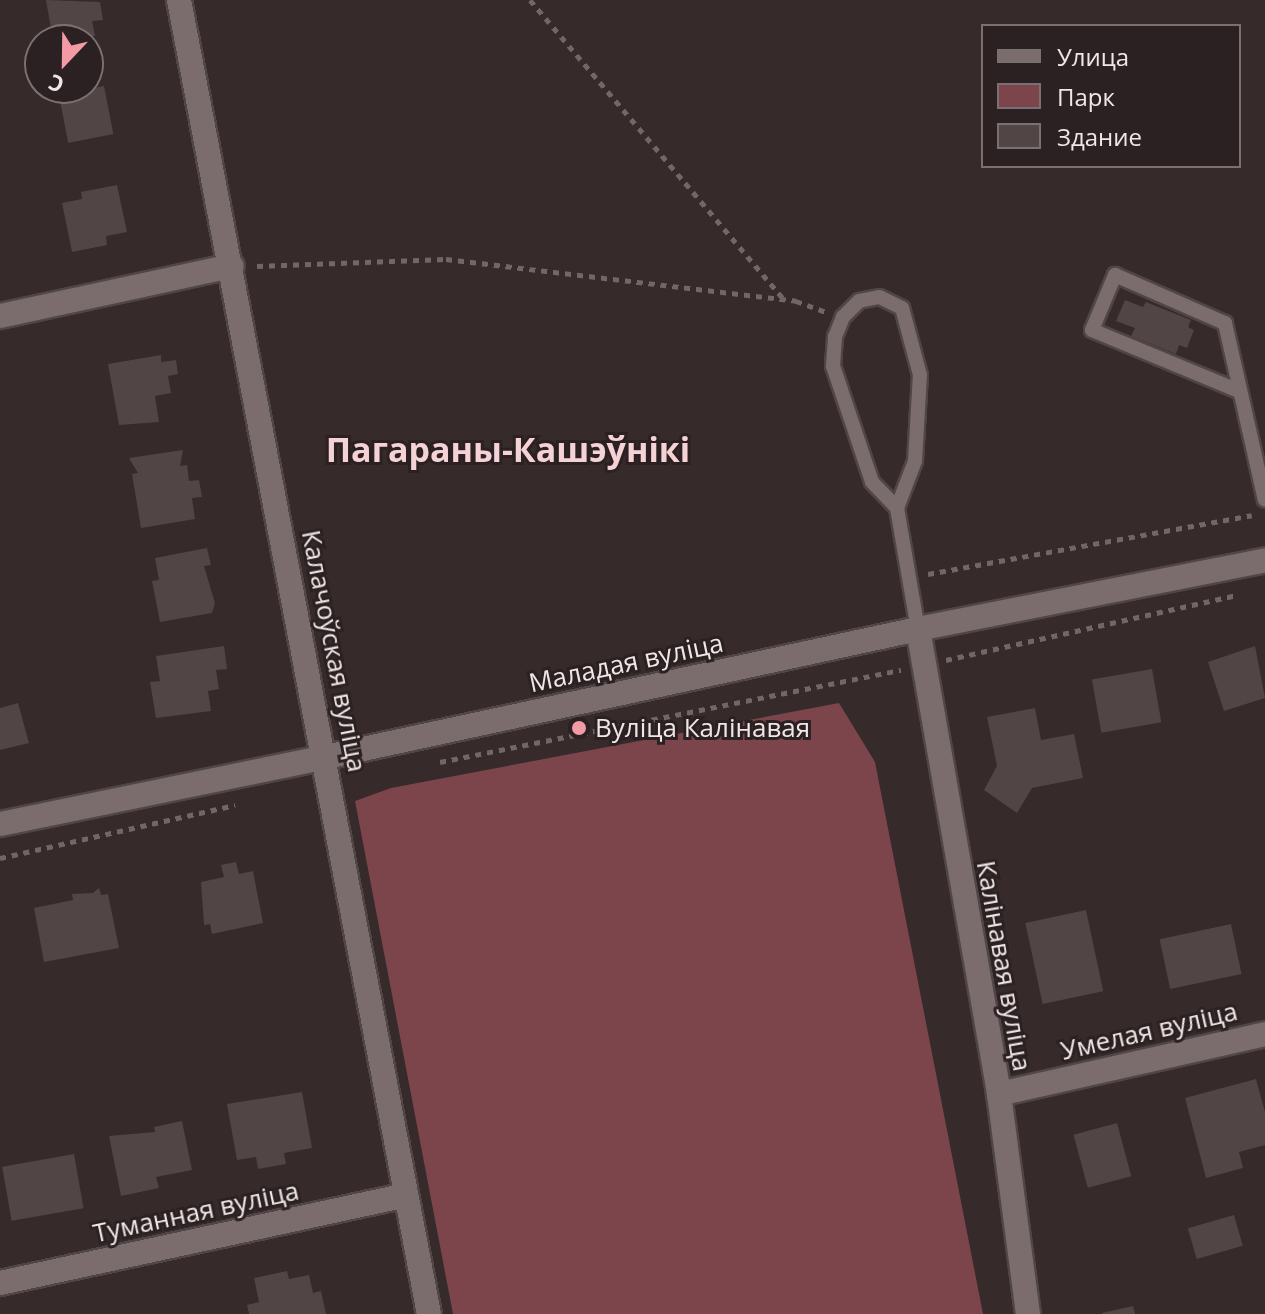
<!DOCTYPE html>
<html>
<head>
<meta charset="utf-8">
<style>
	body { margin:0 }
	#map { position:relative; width:1265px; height:1314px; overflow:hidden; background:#362a2b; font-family:"Open Sans",sans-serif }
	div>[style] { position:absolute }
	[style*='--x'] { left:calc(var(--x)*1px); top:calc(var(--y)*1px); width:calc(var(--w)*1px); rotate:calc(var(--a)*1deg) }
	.green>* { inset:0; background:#7b454b }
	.building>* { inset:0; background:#514546; transform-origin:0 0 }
	.path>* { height:5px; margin-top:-2.5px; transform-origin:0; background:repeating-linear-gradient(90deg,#726768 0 6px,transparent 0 12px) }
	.roads { filter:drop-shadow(2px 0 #504647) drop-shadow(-2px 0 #504647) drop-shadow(0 2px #504647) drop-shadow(0 -2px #504647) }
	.service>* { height:14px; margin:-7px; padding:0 7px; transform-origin:7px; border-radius:7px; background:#7b6d6e }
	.minor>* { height:24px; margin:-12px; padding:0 12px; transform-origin:12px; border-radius:12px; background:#7b6d6e }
	.tertiary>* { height:24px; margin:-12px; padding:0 12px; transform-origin:12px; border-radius:12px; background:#7b6d6e }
	.dots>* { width:22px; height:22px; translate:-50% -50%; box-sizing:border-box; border:4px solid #2c2122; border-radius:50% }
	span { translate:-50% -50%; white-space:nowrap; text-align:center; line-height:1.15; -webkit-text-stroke:6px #2c2122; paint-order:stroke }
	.street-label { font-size:26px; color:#efe7e7 }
	.poi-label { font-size:26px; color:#efe7e7 }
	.left { translate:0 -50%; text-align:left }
	.district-label { font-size:34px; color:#f5d2d5; font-weight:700 }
	.legend { position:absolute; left:981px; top:24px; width:260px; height:144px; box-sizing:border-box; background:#2c2122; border:2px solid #7a7071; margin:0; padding:10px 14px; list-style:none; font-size:24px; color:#efe7e7 }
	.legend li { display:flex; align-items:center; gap:16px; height:40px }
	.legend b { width:40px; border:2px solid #7a7071 }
	.north { position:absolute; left:24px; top:24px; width:80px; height:80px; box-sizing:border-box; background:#2c2122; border:2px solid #7a7071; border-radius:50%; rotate:202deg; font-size:22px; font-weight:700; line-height:32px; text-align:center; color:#efe7e7 }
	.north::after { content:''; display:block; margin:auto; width:28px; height:36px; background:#f49aa4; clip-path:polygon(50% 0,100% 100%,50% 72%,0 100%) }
</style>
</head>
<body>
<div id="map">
	<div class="green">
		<div style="clip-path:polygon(839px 703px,875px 762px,983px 1314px,453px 1314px,355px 801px,391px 788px)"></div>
	</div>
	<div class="building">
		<div style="clip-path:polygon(46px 0,100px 2px,103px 20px,92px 21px,95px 36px,53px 40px)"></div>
		<div style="left:104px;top:86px;width:49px;height:46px;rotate:79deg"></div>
		<div style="clip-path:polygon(117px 185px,127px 232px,106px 236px,107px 245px,72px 252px,62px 203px,82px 199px,81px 192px)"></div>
		<div style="clip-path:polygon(1125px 300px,1143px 307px,1146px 302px,1191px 320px,1188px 327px,1194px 330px,1187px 348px,1179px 345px,1176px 354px,1131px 336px,1135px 328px,1116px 321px)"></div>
		<div style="clip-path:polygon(161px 355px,161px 362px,176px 360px,178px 374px,168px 376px,171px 393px,155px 396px,159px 422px,119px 425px,108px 364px)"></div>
		<div style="clip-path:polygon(183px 450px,180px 466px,187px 465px,189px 481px,199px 480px,202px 497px,192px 498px,195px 519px,141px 528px,132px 474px,138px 473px,129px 458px)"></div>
		<div style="clip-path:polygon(207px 548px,211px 565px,204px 566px,215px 603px,212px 613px,160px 622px,152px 581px,159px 580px,155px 558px)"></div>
		<div style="clip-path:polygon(224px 646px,227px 669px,216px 670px,219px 689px,208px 691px,211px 711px,156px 718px,150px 682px,160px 681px,156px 656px)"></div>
		<div style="clip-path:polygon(1255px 646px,1265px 698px,1224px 711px,1208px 662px)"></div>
		<div style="left:1152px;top:669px;width:54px;height:61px;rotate:80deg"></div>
		<div style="clip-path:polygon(18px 703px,29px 743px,0 750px,0 708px)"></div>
		<div style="clip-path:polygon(1035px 708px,1041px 740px,1074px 734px,1083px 778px,1032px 788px,1017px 813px,984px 790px,997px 766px,987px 717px)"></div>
		<div style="clip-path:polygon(236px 862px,239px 874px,253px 871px,263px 923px,212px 934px,210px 924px,204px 925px,201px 882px,224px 877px,221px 865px)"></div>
		<div style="clip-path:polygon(99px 888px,101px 895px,108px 894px,119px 948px,44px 962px,34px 908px,73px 900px,72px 894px,93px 893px)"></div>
		<div style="left:1086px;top:910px;width:83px;height:62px;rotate:78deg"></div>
		<div style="left:1231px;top:924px;width:51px;height:73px;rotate:78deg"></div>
		<div style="clip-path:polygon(1256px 1079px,1265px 1112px,1265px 1145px,1239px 1152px,1243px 1168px,1206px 1178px,1185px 1098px)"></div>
		<div style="clip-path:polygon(302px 1092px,312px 1148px,284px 1153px,286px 1164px,258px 1169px,256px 1157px,237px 1160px,227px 1104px)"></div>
		<div style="clip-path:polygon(182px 1121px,192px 1170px,156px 1177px,159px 1188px,121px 1196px,109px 1136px,155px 1132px,154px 1127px)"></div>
		<div style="left:1117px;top:1123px;width:55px;height:45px;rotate:75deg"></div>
		<div style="left:74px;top:1154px;width:55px;height:73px;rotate:80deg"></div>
		<div style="left:1234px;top:1215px;width:32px;height:48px;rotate:74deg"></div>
		<div style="clip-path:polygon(287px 1271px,289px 1279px,309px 1275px,313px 1293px,321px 1291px,326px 1314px,249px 1314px,247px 1305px,259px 1302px,254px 1278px)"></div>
		<div style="clip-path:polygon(1133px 1306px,1135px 1314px,1102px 1314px,1102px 1313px)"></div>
	</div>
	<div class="path">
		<div style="--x:530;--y:0;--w:391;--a:49.7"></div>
		<div style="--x:257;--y:266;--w:189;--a:-2.1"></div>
		<div style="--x:446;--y:259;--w:353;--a:6.8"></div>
		<div style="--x:796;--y:301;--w:33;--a:20"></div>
		<div style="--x:928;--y:574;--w:329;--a:-10.3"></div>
		<div style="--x:946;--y:660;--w:298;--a:-12.6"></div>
		<div style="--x:440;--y:762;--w:470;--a:-11.3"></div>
		<div style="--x:0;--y:858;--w:241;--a:-12.7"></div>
	</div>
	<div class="roads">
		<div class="service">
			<div style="--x:1239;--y:391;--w:159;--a:-157.5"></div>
			<div style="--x:1092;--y:330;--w:60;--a:-67.3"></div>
			<div style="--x:1115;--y:275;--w:120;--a:23.6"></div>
			<div style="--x:1225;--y:323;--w:181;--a:77.3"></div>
			<div style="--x:897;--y:508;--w:50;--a:-69"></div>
			<div style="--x:915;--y:461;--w:86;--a:-86.7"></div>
			<div style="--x:920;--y:375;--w:69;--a:-105"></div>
			<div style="--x:902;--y:308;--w:25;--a:-154"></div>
			<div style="--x:879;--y:297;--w:20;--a:169"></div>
			<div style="--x:859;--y:301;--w:23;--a:135"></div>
			<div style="--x:843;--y:317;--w:22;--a:112"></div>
			<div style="--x:835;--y:337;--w:29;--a:94"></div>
			<div style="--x:833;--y:366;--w:122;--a:71.4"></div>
			<div style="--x:872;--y:482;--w:36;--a:46"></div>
			<div style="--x:897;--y:508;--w:123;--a:80.2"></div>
		</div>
		<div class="minor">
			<div style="--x:179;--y:0;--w:1338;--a:79.23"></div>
			<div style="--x:0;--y:316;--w:237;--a:-12.2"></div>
			<div style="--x:918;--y:629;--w:472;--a:80.1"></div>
			<div style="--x:999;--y:1094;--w:222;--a:82.5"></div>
			<div style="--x:0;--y:824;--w:333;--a:-11.6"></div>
			<div style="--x:999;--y:1094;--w:273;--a:-12.7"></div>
			<div style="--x:0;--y:1283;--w:412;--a:-12.2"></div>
		</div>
		<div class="tertiary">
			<div style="--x:326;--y:757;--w:606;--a:-12.2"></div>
			<div style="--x:918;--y:629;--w:354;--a:-11.2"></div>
		</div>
	</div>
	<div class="dots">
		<div style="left:579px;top:728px;background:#f49aa4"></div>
	</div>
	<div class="street-label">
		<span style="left:334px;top:651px;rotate:79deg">Калачоўская вуліца</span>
		<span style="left:626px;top:663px;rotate:-12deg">Маладая вуліца</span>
		<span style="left:1004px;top:966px;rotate:80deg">Калінавая вуліца</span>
		<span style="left:1149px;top:1031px;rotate:-13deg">Умелая вуліца</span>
		<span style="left:196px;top:1212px;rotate:-12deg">Туманная вуліца</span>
	</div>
	<div class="poi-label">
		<span class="left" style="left:595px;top:728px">Вуліца Калінавая</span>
	</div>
	<div class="district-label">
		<span style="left:508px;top:450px">Пагараны-Кашэўнікі</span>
	</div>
	<ul class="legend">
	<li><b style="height:10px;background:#7b6d6e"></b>Улица</li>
	<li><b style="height:22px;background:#7b454b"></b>Парк</li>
	<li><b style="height:22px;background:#514546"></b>Здание</li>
	</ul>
	<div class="north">С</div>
</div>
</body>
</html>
